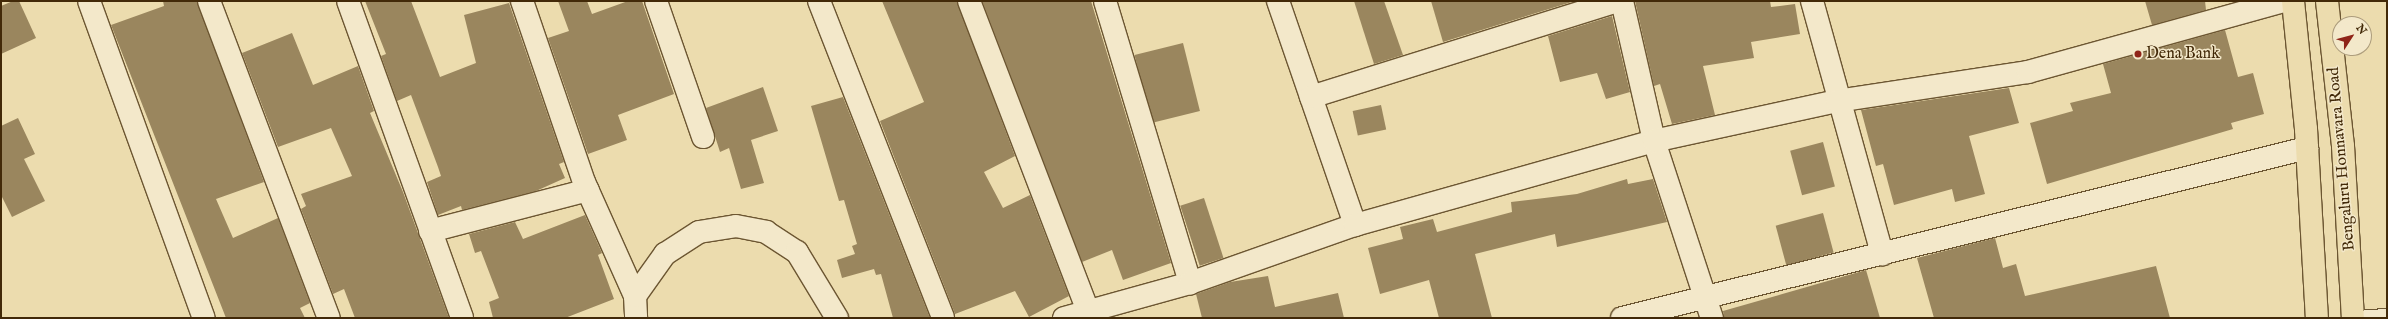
<!DOCTYPE html>
<html>
<head>
<meta charset="utf-8">
<style>
	body { margin:0 }
	#map { position:relative; width:2388px; height:319px; overflow:hidden; background:#ecdcae; font-family:"IM FELL English",serif }
	div>[style] { position:absolute }
	[style*='--x'] { left:calc(var(--x)*1px); top:calc(var(--y)*1px); width:calc(var(--w)*1px); rotate:calc(var(--a)*1deg) }
	.building>* { inset:0; background:#9a865e; transform-origin:0 0 }
	.roads { filter:drop-shadow(1px 0 #6c5632) drop-shadow(-1px 0 #6c5632) drop-shadow(0 1px #6c5632) drop-shadow(0 -1px #6c5632) }
	.service>* { height:14px; margin:-7px; padding:0 7px; transform-origin:7px; border-radius:7px; background:#f3e8ca }
	.minor>* { height:22px; margin:-11px; padding:0 11px; transform-origin:11px; border-radius:11px; background:#f3e8ca }
	.primary>* { height:22px; margin:-11px; padding:0 11px; transform-origin:11px; border-radius:11px; background:#ecdcae }
	.dots>* { width:11px; height:11px; translate:-50% -50%; box-sizing:border-box; border:2px solid #f3e8ca; border-radius:50% }
	span { translate:-50% -50%; white-space:nowrap; text-align:center; line-height:1.15; -webkit-text-stroke:3px #f3e8ca; paint-order:stroke }
	.poi-label { font-size:16px; color:#422908 }
	.left { translate:0 -50%; text-align:left }
	.street-label { font-size:16px; color:#422908 }
	.frame { position:absolute; inset:0; border:2px solid #422908; pointer-events:none }
	.north { position:absolute; left:2332px; top:16px; width:40px; height:40px; box-sizing:border-box; background:#f3e8ca; border:1px solid #ac9c7c; border-radius:50%; rotate:54deg; font-size:11px; font-weight:700; line-height:16px; text-align:center; color:#422908 }
	.north::after { content:''; display:block; margin:auto; width:14px; height:18px; background:#8f2418; clip-path:polygon(50% 0,100% 100%,50% 72%,0 100%) }
</style>
</head>
<body>
<div id="map">
	<div class="building">
		<div style="clip-path:polygon(13px 1px,19px 1px,36px 38px,1px 54px,1px 6px)"></div>
		<div style="clip-path:polygon(163px 1px,197px 1px,264px 182px,216px 199px,233px 238px,278px 218px,310px 303px,300px 308px,305px 318px,226px 318px,111px 25px,164px 6px)"></div>
		<div style="clip-path:polygon(365px 1px,411px 1px,440px 77px,476px 63px,464px 15px,509px 3px,564px 162px,559px 164px,565px 178px,536px 191px,462px 210px,461px 206px,438px 215px,427px 182px,441px 176px,438px 167px,411px 95px,397px 101px,381px 56px,386px 54px)"></div>
		<div style="clip-path:polygon(558px 1px,587px 1px,592px 14px,628px 1px,642px 1px,674px 94px,618px 115px,627px 140px,588px 154px,548px 38px,569px 31px)"></div>
		<div style="clip-path:polygon(882px 1px,957px 1px,1015px 156px,984px 172px,1003px 208px,1030px 195px,1069px 296px,1029px 317px,1015px 291px,955px 314px,880px 121px,924px 102px)"></div>
		<div style="clip-path:polygon(982px 1px,1091px 1px,1171px 263px,1123px 280px,1112px 250px,1082px 262px)"></div>
		<div style="clip-path:polygon(1354px 1px,1384px 1px,1403px 55px,1374px 64px)"></div>
		<div style="clip-path:polygon(1431px 1px,1575px 1px,1443px 42px)"></div>
		<div style="clip-path:polygon(1635px 1px,1770px 1px,1771px 7px,1795px 4px,1800px 34px,1751px 42px,1754px 58px,1703px 66px,1715px 115px,1672px 124px,1660px 84px,1654px 86px)"></div>
		<div style="clip-path:polygon(2145px 1px,2205px 1px,2206px 10px,2152px 25px)"></div>
		<div style="clip-path:polygon(1612px 16px,1630px 92px,1606px 99px,1597px 73px,1560px 82px,1548px 36px)"></div>
		<div style="clip-path:polygon(2225px 30px,2238px 77px,2253px 73px,2264px 114px,2231px 123px,2233px 129px,2047px 184px,2030px 123px,2073px 111px,2070px 103px,2111px 93px,2103px 64px)"></div>
		<div style="clip-path:polygon(292px 33px,313px 85px,358px 66px,374px 111px,370px 113px,403px 192px,449px 318px,355px 318px,344px 289px,333px 294px,301px 209px,306px 206px,301px 194px,352px 176px,331px 128px,278px 147px,242px 53px)"></div>
		<div style="left:1183px;top:43px;width:70px;height:50px;rotate:76deg"></div>
		<div style="clip-path:polygon(763px 87px,778px 131px,751px 140px,764px 183px,741px 189px,729px 148px,720px 152px,706px 108px)"></div>
		<div style="clip-path:polygon(2009px 88px,2019px 123px,1969px 136px,1985px 194px,1955px 202px,1952px 189px,1894px 205px,1883px 164px,1876px 166px,1861px 110px)"></div>
		<div style="clip-path:polygon(843px 97px,930px 318px,893px 318px,881px 274px,876px 275px,874px 269px,842px 278px,837px 260px,855px 254px,852px 246px,857px 244px,844px 200px,839px 201px,811px 106px)"></div>
		<div style="left:1381px;top:105px;width:25px;height:29px;rotate:78deg"></div>
		<div style="clip-path:polygon(18px 118px,35px 154px,24px 159px,45px 201px,12px 217px,1px 195px,1px 126px)"></div>
		<div style="left:1823px;top:142px;width:46px;height:34px;rotate:75deg"></div>
		<div style="clip-path:polygon(1627px 179px,1628px 184px,1653px 179px,1667px 222px,1557px 247px,1555px 234px,1475px 254px,1492px 318px,1439px 318px,1429px 280px,1380px 294px,1368px 248px,1403px 239px,1400px 227px,1433px 219px,1437px 232px,1512px 212px,1511px 202px,1577px 194px)"></div>
		<div style="left:1204px;top:198px;width:63px;height:25px;rotate:72deg"></div>
		<div style="left:1823px;top:213px;width:41px;height:49px;rotate:75deg"></div>
		<div style="clip-path:polygon(585px 215px,602px 253px,598px 255px,614px 299px,565px 318px,493px 318px,489px 302px,499px 298px,481px 251px,475px 253px,469px 234px,515px 222px,523px 239px)"></div>
		<div style="clip-path:polygon(1995px 238px,2003px 268px,2016px 264px,2025px 296px,2156px 266px,2170px 318px,1934px 318px,1917px 258px)"></div>
		<div style="clip-path:polygon(1866px 270px,1880px 318px,1724px 318px,1723px 311px)"></div>
		<div style="clip-path:polygon(1268px 276px,1275px 307px,1338px 293px,1344px 318px,1202px 318px,1196px 294px,1230px 282px)"></div>
	</div>
	<div class="roads">
		<div class="service">
			<div style="--x:2357;--y:318;--w:30;--a:-4"></div>
		</div>
		<div class="minor">
			<div style="--x:89;--y:1;--w:337;--a:70.1"></div>
			<div style="--x:209;--y:1;--w:339;--a:69.3"></div>
			<div style="--x:348;--y:1;--w:337;--a:70.2"></div>
			<div style="--x:522;--y:1;--w:191;--a:71.1"></div>
			<div style="--x:584;--y:182;--w:125;--a:65.9"></div>
			<div style="--x:635;--y:296;--w:22;--a:87"></div>
			<div style="--x:656;--y:1;--w:144;--a:70.9"></div>
			<div style="--x:819;--y:1;--w:340;--a:68.6"></div>
			<div style="--x:969;--y:1;--w:332;--a:69"></div>
			<div style="--x:1105;--y:1;--w:295;--a:73.2"></div>
			<div style="--x:1278;--y:1;--w:237;--a:71"></div>
			<div style="--x:1622;--y:1;--w:144;--a:77.1"></div>
			<div style="--x:1654;--y:141;--w:186;--a:71.9"></div>
			<div style="--x:1812;--y:1;--w:263;--a:74.5"></div>
			<div style="--x:1311;--y:97;--w:321;--a:-17.4"></div>
			<div style="--x:430;--y:231;--w:163;--a:-14.5"></div>
			<div style="--x:635;--y:296;--w:52;--a:-54.5"></div>
			<div style="--x:665;--y:254;--w:40;--a:-32.9"></div>
			<div style="--x:699;--y:232;--w:37;--a:-9"></div>
			<div style="--x:736;--y:226;--w:31;--a:11"></div>
			<div style="--x:766;--y:232;--w:37;--a:33"></div>
			<div style="--x:797;--y:252;--w:77;--a:58.8"></div>
			<div style="--x:1064;--y:318;--w:131;--a:-15.5"></div>
			<div style="--x:1190;--y:283;--w:175;--a:-19.4"></div>
			<div style="--x:1355;--y:225;--w:311;--a:-15.7"></div>
			<div style="--x:1654;--y:141;--w:187;--a:-12.3"></div>
			<div style="--x:1837;--y:101;--w:193;--a:-8.6"></div>
			<div style="--x:2028;--y:72;--w:266;--a:-15.5"></div>
			<div style="--x:1622;--y:318;--w:706;--a:-13.94"></div>
		</div>
		<div class="primary">
			<div style="--x:2293;--y:1;--w:129;--a:84.2"></div>
			<div style="--x:2306;--y:129;--w:189;--a:86.7"></div>
			<div style="--x:2327;--y:1;--w:146;--a:83.7"></div>
			<div style="--x:2343;--y:146;--w:172;--a:86.7"></div>
		</div>
	</div>
	<div class="dots">
		<div style="left:2138px;top:54px;background:#8f2418"></div>
	</div>
	<div class="poi-label">
		<span class="left" style="left:2146px;top:54px">Dena Bank</span>
	</div>
	<div class="street-label">
		<span style="left:2342px;top:159px;rotate:-95deg">Bengaluru Honnavara Road</span>
	</div>
	<div class="frame"></div>
	<div class="north">N</div>
</div>
</body>
</html>
